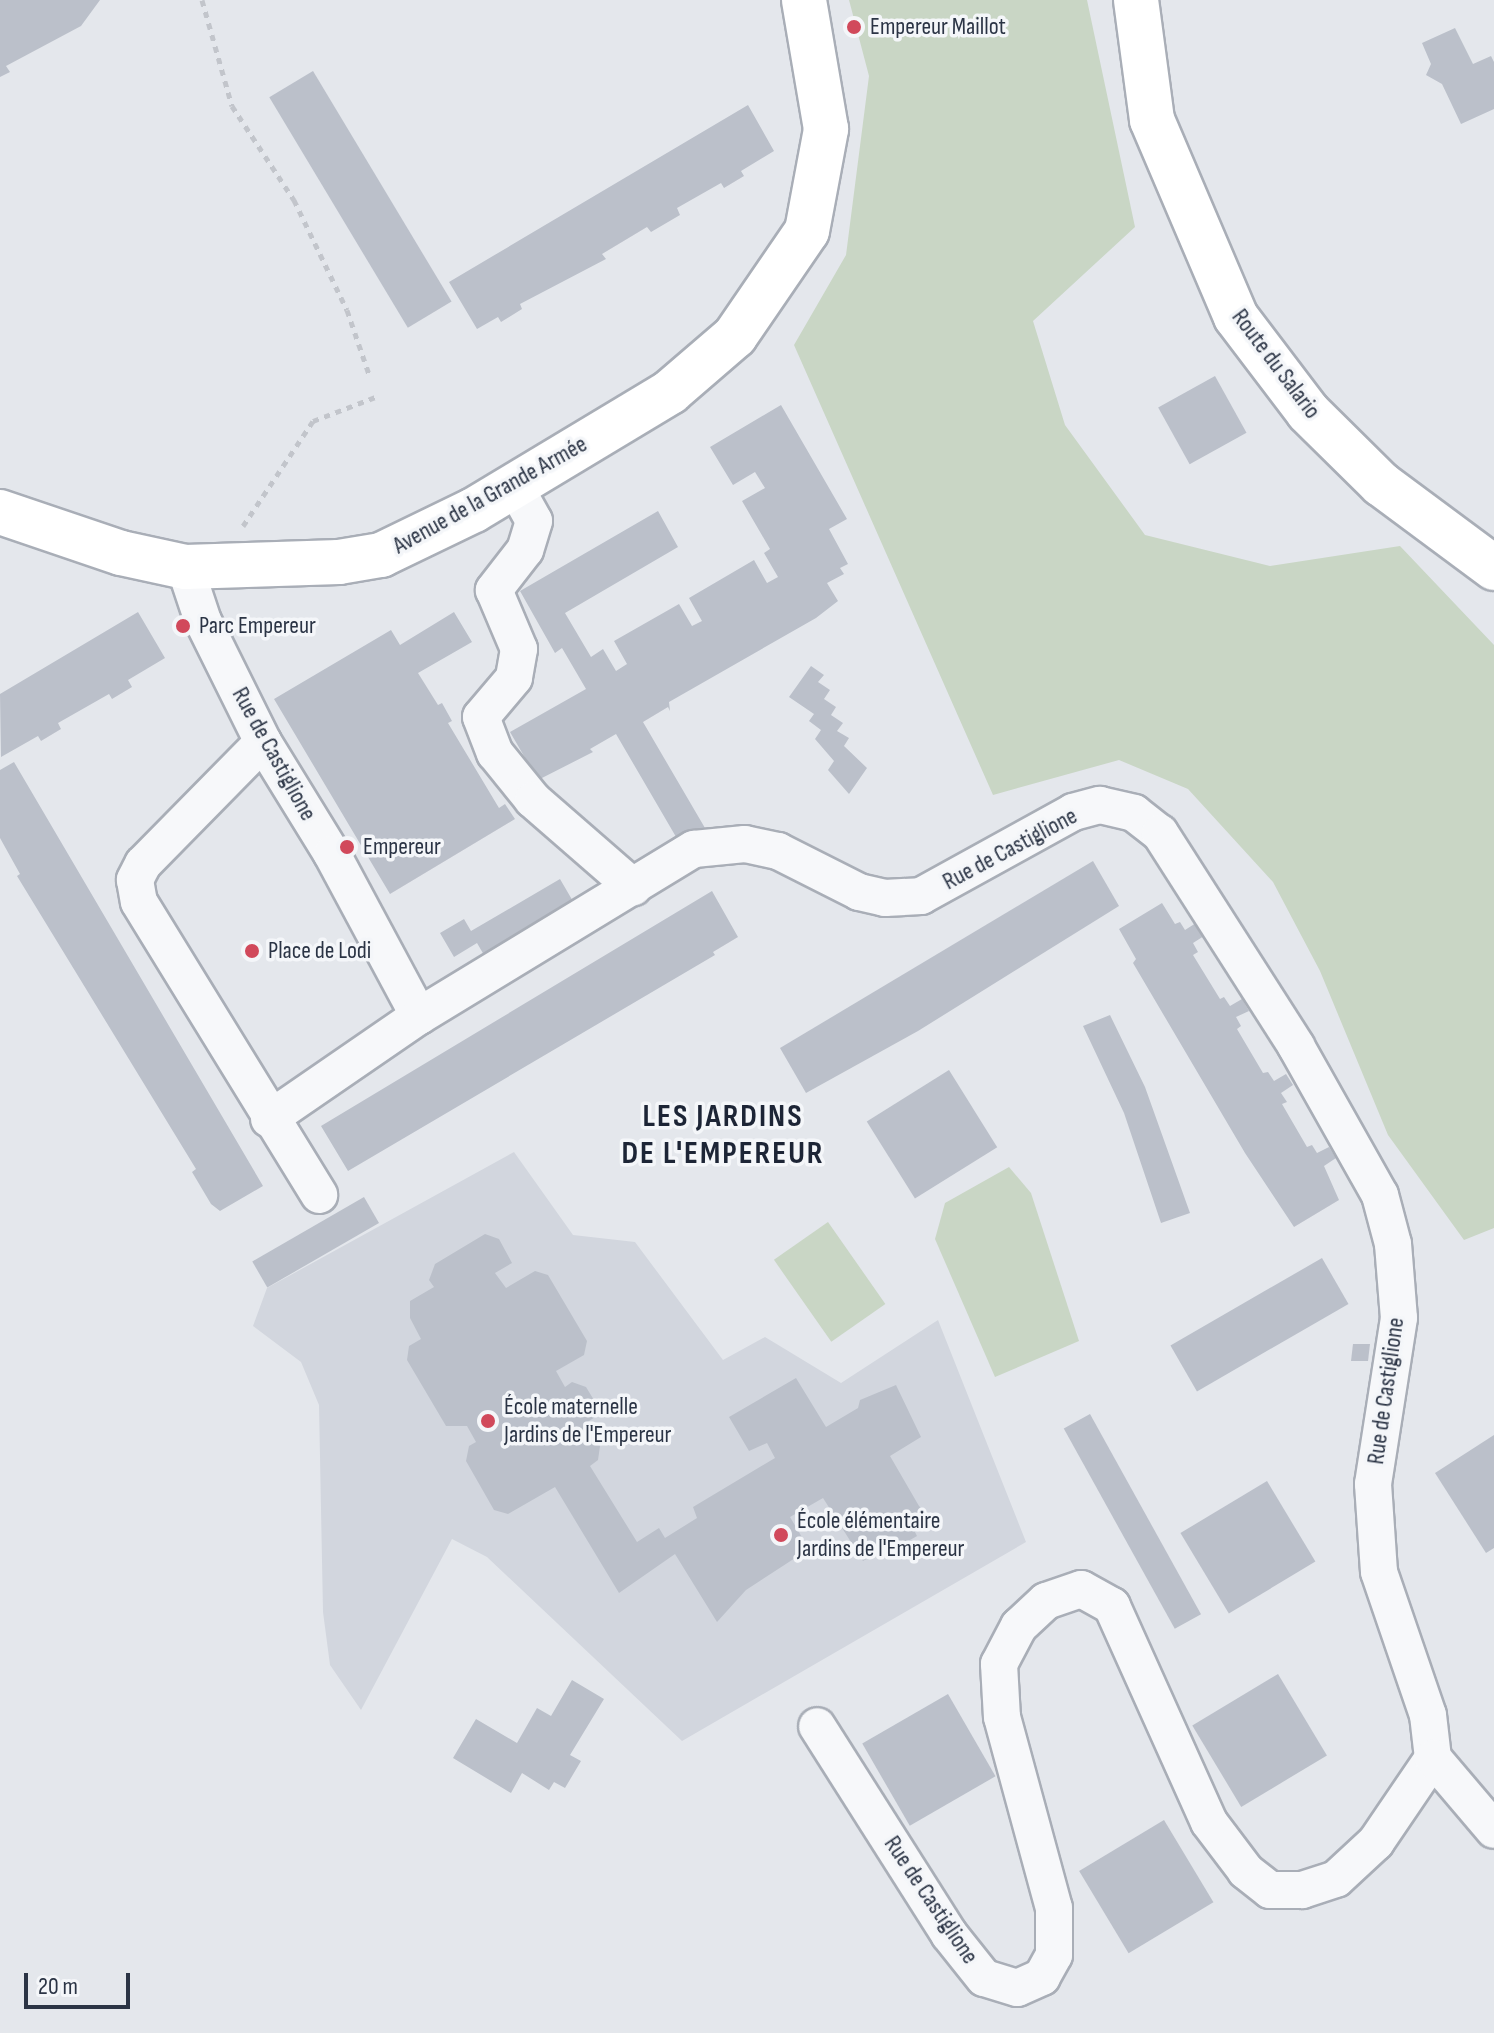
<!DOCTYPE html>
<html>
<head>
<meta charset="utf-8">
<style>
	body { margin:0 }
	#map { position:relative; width:1494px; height:2033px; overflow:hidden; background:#e4e7ec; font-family:"Sofia Sans Condensed",sans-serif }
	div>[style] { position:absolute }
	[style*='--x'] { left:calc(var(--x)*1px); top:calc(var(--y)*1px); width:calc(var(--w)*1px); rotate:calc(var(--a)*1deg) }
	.built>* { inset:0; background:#d2d6de }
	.green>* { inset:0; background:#c9d6c5; transform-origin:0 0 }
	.building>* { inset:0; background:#bbc0ca; transform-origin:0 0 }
	.path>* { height:5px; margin-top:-2.5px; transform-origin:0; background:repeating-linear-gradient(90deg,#c2c5cb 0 6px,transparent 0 12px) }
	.roads { filter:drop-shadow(2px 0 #a9aeb7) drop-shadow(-2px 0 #a9aeb7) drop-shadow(0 2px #a9aeb7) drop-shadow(0 -2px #a9aeb7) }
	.minor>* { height:36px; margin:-18px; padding:0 18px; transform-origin:18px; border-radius:18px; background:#f7f8fa }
	.major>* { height:44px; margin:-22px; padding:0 22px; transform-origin:22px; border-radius:22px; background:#fff }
	.dots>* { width:22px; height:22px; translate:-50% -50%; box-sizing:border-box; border:4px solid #f4f6f9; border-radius:50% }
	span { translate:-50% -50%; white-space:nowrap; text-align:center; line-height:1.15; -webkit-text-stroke:7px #f4f6f9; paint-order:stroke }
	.poi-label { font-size:24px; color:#2b3445 }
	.left { translate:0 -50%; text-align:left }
	.street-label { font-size:24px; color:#2b3445 }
	.district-label { font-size:32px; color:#1d2536; font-weight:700; letter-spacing:2px }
	.scale { position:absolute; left:24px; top:1973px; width:106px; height:36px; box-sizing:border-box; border:4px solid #2b3445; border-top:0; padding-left:10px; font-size:24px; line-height:28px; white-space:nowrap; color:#2b3445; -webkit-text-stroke:6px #f4f6f9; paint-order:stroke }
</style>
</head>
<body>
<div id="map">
	<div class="built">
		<div style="clip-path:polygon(514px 1152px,573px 1235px,635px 1242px,723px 1360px,765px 1337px,841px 1383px,938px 1320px,1026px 1542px,682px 1741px,487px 1557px,452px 1539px,361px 1710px,330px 1665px,323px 1612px,319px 1405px,301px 1362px,253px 1326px,267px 1288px)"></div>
	</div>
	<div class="green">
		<div style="clip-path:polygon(849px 0,1087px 0,1135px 227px,1033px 321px,1065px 425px,1145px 535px,1270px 566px,1400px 546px,1494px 645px,1494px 1228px,1464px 1240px,1388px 1135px,1320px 971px,1273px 882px,1188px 789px,1119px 760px,993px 795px,794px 345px,846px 255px,869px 76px)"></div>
		<div style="clip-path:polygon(1009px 1167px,1031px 1193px,1079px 1341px,995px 1377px,935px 1239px,945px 1203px)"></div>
		<div style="left:828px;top:1222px;width:100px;height:66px;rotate:55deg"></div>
	</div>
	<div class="building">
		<div style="clip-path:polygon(0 0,100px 0,81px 26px,6px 66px,10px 72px,0 77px)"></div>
		<div style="clip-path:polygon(1455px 28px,1473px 64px,1491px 56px,1494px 62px,1494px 109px,1461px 124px,1442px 84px,1426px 75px,1431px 64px,1422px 43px)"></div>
		<div style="left:313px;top:71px;width:269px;height:51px;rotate:59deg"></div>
		<div style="clip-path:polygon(748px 105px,774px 151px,741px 171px,744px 176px,724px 188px,721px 183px,677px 208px,680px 215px,651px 232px,647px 227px,602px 254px,606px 259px,520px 304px,522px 309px,501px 322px,498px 317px,477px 329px,449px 282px)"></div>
		<div style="left:1215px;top:376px;width:65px;height:65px;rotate:61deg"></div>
		<div style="clip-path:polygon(781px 405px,847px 519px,829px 529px,848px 564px,840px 568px,844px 574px,827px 583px,838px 601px,816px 618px,669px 702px,670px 711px,668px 707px,643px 722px,705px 828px,679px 842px,616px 734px,590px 749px,593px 752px,538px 780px,510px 732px,586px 689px,562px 648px,555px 653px,520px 591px,658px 511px,678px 547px,565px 613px,591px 657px,603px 649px,616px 671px,627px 664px,614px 641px,679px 604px,692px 626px,702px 621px,689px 598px,754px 560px,767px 583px,778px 577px,764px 553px,770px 549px,742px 501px,765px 488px,755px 472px,733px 485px,710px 447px)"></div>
		<div style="clip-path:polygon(138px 612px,165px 658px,128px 680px,132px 687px,112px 699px,109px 694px,58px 723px,61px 729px,41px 741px,38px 736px,1px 757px,0 694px)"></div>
		<div style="clip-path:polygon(454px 612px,472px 642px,418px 673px,438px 705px,442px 703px,452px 721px,448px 723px,499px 808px,505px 804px,515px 819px,390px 894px,274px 699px,391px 630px,400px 645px)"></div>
		<div style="clip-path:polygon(811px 666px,824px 675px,818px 682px,830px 690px,824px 699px,836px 707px,831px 715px,843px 723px,837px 731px,849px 738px,844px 746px,867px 768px,849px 794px,828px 770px,834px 761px,815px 739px,821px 730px,809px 721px,814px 714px,789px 697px)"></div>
		<div style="clip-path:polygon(14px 762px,263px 1186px,220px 1211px,211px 1204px,192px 1172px,196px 1169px,17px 876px,20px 874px,0 838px,0 770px)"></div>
		<div style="clip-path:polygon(1093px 861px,1119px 906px,918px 1031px,806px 1093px,780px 1048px)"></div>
		<div style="clip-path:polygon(560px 879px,574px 903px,484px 955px,477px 943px,454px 957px,440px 933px,464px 919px,471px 931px)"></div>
		<div style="clip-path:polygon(712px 891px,738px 937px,713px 952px,715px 955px,348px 1171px,321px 1126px)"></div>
		<div style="clip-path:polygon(1162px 903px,1175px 924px,1180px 922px,1185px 930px,1196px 923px,1204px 936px,1193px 943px,1198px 952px,1193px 955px,1220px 999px,1224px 997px,1230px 1006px,1242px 999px,1249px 1011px,1236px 1017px,1241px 1026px,1237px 1029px,1263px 1073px,1268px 1072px,1274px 1081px,1286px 1074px,1293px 1085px,1281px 1093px,1287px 1102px,1282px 1104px,1307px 1147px,1312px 1145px,1317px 1153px,1329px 1147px,1336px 1158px,1324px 1166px,1339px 1200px,1294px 1227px,1245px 1153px,1133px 963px,1136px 959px,1119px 929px)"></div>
		<div style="clip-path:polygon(1110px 1015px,1145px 1087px,1190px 1213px,1161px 1223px,1124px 1113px,1083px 1026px)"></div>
		<div style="left:949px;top:1070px;width:91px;height:97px;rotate:58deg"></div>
		<div style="left:364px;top:1197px;width:30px;height:129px;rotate:60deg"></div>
		<div style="clip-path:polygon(485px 1234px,499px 1239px,512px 1263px,495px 1273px,506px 1288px,535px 1271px,548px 1275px,587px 1341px,584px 1355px,556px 1371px,565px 1387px,572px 1382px,586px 1387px,597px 1405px,595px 1417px,586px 1423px,600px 1446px,598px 1460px,590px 1466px,637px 1542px,659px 1528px,665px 1538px,697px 1518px,693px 1507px,775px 1458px,767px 1443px,749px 1451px,729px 1417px,796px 1378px,826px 1427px,858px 1408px,860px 1400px,896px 1385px,921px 1437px,890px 1456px,919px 1506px,933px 1519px,914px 1530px,917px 1536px,903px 1544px,897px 1541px,863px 1561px,823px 1498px,790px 1517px,809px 1549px,746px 1590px,717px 1622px,675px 1554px,619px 1593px,555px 1487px,508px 1514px,494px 1510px,466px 1461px,469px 1446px,476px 1442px,467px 1426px,446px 1426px,407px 1360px,409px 1346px,421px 1339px,410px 1318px,410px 1301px,434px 1287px,429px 1280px,435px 1264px)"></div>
		<div style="left:1322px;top:1258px;width:53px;height:175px;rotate:60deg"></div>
		<div style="clip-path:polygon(1353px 1344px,1370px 1344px,1368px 1361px,1351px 1361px)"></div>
		<div style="left:1090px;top:1414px;width:229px;height:30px;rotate:61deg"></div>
		<div style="clip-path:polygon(1494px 1435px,1494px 1548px,1486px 1553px,1435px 1473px)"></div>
		<div style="left:1267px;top:1481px;width:94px;height:101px;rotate:59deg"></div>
		<div style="left:1278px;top:1674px;width:95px;height:100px;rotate:59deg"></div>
		<div style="clip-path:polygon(572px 1680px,604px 1699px,570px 1755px,581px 1761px,565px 1788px,554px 1782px,549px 1790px,522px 1773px,511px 1793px,453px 1758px,476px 1719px,517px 1743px,537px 1708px,551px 1716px)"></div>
		<div style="left:948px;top:1694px;width:95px;height:99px;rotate:60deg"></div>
		<div style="left:1164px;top:1820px;width:96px;height:99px;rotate:59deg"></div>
	</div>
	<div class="path">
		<div style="--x:202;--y:0;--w:110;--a:74.2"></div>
		<div style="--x:232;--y:106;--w:113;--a:56.6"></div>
		<div style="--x:294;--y:200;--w:122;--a:64.3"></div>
		<div style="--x:347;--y:310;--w:71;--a:71.1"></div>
		<div style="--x:243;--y:526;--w:126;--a:-56.3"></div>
		<div style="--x:313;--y:421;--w:70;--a:-21"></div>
	</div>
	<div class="roads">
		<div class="minor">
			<div style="--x:514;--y:485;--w:41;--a:60.9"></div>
			<div style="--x:534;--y:521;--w:30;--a:107"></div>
			<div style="--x:525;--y:550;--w:51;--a:127.8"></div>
			<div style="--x:494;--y:590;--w:64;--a:67"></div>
			<div style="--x:519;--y:649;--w:29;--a:100"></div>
			<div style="--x:514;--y:678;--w:51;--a:130.2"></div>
			<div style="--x:481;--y:717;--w:39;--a:69"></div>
			<div style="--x:495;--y:753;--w:60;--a:51"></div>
			<div style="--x:533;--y:800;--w:133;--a:41"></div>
			<div style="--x:185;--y:567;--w:57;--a:71.6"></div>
			<div style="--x:203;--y:621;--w:135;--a:63.6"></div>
			<div style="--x:263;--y:742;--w:132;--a:58.4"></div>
			<div style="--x:332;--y:854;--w:184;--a:61.8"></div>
			<div style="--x:263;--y:742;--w:171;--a:134.5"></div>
			<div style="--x:143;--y:864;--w:18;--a:117"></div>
			<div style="--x:135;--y:880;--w:22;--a:80"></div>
			<div style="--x:139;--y:902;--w:344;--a:58.4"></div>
			<div style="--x:269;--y:1119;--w:182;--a:-34.5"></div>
			<div style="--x:419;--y:1016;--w:322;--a:-31.3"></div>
			<div style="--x:694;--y:849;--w:51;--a:-5.6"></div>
			<div style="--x:745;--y:844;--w:34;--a:12"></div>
			<div style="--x:778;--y:851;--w:91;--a:26.8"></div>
			<div style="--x:859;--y:892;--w:27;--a:13"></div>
			<div style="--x:885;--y:898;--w:36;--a:-3"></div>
			<div style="--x:921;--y:896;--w:174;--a:-28.9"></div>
			<div style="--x:1073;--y:812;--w:28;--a:-15"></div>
			<div style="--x:1100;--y:805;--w:35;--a:13"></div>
			<div style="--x:1134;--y:813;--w:33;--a:38"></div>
			<div style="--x:1160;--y:833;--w:253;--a:57.4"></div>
			<div style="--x:1296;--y:1046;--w:171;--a:60.6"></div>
			<div style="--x:1380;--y:1195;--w:51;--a:75.1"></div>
			<div style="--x:1393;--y:1244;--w:74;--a:85.4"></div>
			<div style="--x:1399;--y:1318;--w:168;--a:98.9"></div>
			<div style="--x:1373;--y:1484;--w:88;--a:86.1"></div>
			<div style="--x:1379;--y:1572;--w:151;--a:71.1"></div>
			<div style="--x:1428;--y:1715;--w:43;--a:83.4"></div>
			<div style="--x:1433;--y:1758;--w:102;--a:124.2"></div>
			<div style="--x:1376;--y:1842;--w:54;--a:137.2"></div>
			<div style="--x:1336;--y:1879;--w:36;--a:162"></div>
			<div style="--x:1302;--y:1890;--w:32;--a:180"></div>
			<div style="--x:1270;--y:1890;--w:31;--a:-142"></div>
			<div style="--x:1246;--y:1871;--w:61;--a:-127.1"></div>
			<div style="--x:1209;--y:1822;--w:237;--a:-114.2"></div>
			<div style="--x:1112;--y:1606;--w:35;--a:-151"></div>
			<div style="--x:1081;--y:1589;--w:37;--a:161"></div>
			<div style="--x:1046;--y:1601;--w:37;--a:137"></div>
			<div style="--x:1019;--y:1626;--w:43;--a:117.8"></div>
			<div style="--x:999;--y:1664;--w:53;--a:86.8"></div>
			<div style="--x:1002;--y:1717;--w:198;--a:74.8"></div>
			<div style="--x:1054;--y:1908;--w:47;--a:90"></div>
			<div style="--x:1054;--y:1955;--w:25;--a:119"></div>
			<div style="--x:1042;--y:1977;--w:27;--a:156"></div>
			<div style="--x:1017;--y:1988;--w:34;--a:-163"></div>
			<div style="--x:984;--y:1978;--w:56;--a:-128.5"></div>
			<div style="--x:949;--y:1934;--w:246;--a:-122.4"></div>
			<div style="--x:1433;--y:1758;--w:94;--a:49.7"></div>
		</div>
		<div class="major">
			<div style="--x:1136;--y:0;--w:121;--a:82.4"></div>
			<div style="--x:1152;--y:120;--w:214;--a:66.9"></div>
			<div style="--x:1236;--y:317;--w:119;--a:52.8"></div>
			<div style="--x:1308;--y:412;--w:103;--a:44.6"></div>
			<div style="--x:1381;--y:484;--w:141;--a:36.6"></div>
			<div style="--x:0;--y:512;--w:128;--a:18.7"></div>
			<div style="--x:121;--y:553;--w:66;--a:12.3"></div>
			<div style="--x:185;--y:567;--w:154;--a:-1.9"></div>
			<div style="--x:339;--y:562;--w:43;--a:-9.5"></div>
			<div style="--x:381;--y:555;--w:103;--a:-25.8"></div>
			<div style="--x:474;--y:510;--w:229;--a:-31"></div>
			<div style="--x:670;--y:392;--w:86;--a:-40.7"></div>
			<div style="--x:735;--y:336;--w:127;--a:-55.6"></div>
			<div style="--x:807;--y:231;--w:104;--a:-79.4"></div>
			<div style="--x:826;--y:129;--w:131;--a:-99.7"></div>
		</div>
	</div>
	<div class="dots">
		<div style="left:854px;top:27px;background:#d1495b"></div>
		<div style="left:183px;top:626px;background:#d1495b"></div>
		<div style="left:347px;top:847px;background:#d1495b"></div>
		<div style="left:252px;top:951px;background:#d1495b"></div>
		<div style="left:488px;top:1421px;background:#d1495b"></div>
		<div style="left:781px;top:1535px;background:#d1495b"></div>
	</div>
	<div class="poi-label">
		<span class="left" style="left:870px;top:27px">Empereur Maillot</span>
		<span class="left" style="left:199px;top:626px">Parc Empereur</span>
		<span class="left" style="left:363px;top:847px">Empereur</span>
		<span class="left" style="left:268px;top:951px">Place de Lodi</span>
		<span class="left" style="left:504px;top:1421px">École maternelle<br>Jardins de l'Empereur</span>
		<span class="left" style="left:797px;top:1535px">École élémentaire<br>Jardins de l'Empereur</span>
	</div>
	<div class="street-label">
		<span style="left:1276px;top:364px;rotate:53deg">Route du Salario</span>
		<span style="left:490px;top:495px;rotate:-29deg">Avenue de la Grande Armée</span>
		<span style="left:274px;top:754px;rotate:61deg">Rue de Castiglione</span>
		<span style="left:1010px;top:849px;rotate:-28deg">Rue de Castiglione</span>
		<span style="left:1386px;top:1391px;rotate:-82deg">Rue de Castiglione</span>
		<span style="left:931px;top:1900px;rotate:56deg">Rue de Castiglione</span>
	</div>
	<div class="district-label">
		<span style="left:723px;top:1136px">LES JARDINS<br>DE L'EMPEREUR</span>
	</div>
	<div class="scale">20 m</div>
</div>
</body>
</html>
